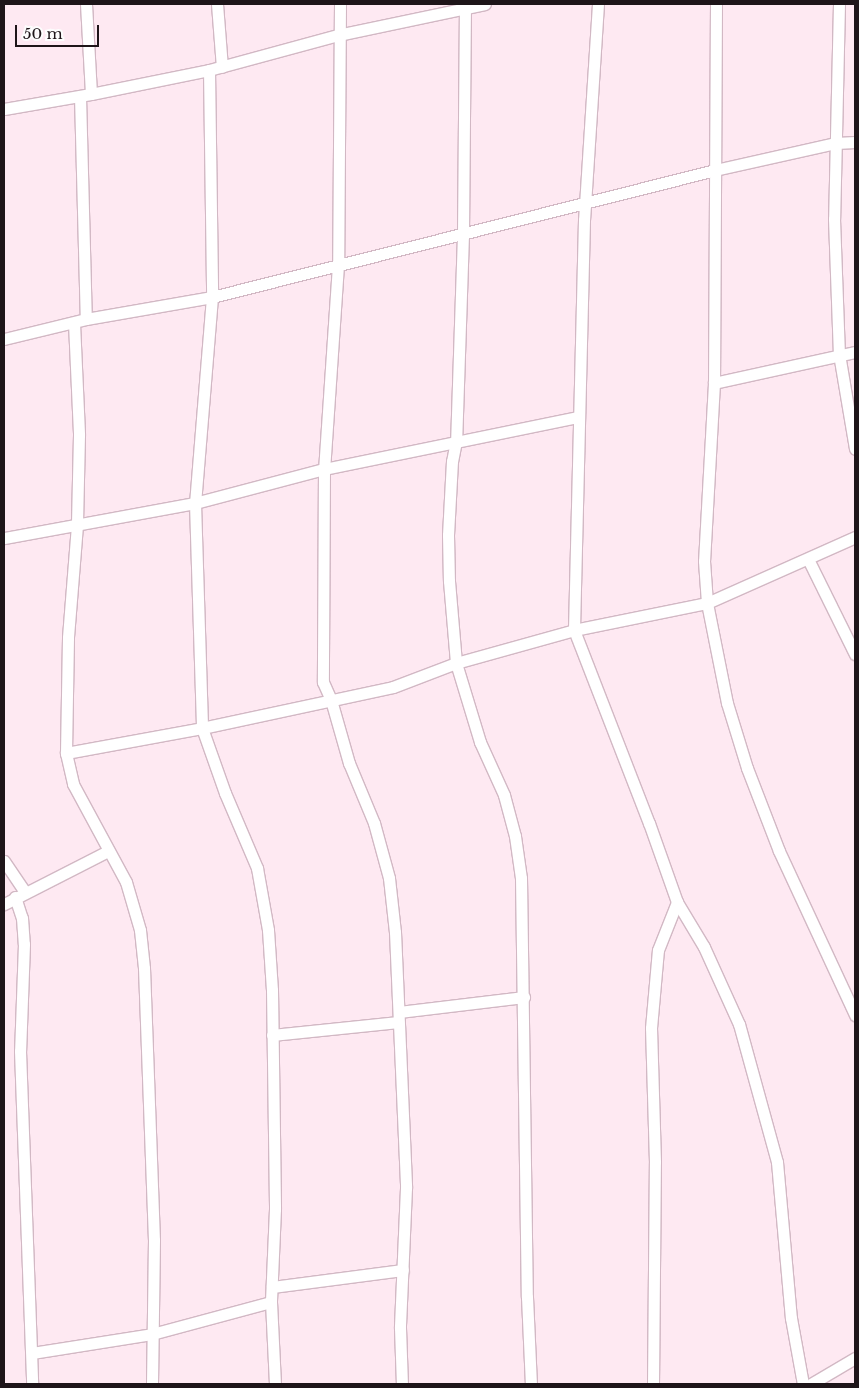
<!DOCTYPE html>
<html>
<head>
<meta charset="utf-8">
<style>
	body { margin:0 }
	#map { position:relative; width:859px; height:1388px; overflow:hidden; background:#fee9f2; font-family:"Libre Baskerville",serif }
	div>[style] { position:absolute }
	[style*='--x'] { left:calc(var(--x)*1px); top:calc(var(--y)*1px); width:calc(var(--w)*1px); rotate:calc(var(--a)*1deg) }
	.roads { filter:drop-shadow(1px 0 #d2b8c4) drop-shadow(-1px 0 #d2b8c4) drop-shadow(0 1px #d2b8c4) drop-shadow(0 -1px #d2b8c4) }
	.minor>* { height:11px; margin:-5.5px; padding:0 5.5px; transform-origin:5.5px; border-radius:5.5px; background:#fff }
	span { translate:-50% -50%; white-space:nowrap; text-align:center; line-height:1.15; -webkit-text-stroke:5px #fdfdfd; paint-order:stroke }
	.frame { position:absolute; inset:0; border:5px solid #1e1519; pointer-events:none }
	.scale { position:absolute; left:15px; top:25px; width:84px; height:22px; box-sizing:border-box; border:2px solid #1e1519; border-top:0; padding-left:6px; font-size:15px; line-height:18px; white-space:nowrap; color:#1e1519; -webkit-text-stroke:4px #fdfdfd; paint-order:stroke }
</style>
</head>
<body>
<div id="map">
	<div class="roads">
		<div class="minor">
			<div style="--x:86;--y:4;--w:90;--a:86.8"></div>
			<div style="--x:217;--y:4;--w:63;--a:85.5"></div>
			<div style="--x:340;--y:4;--w:261;--a:90.4"></div>
			<div style="--x:338;--y:265;--w:204;--a:93.9"></div>
			<div style="--x:324;--y:469;--w:213;--a:90.3"></div>
			<div style="--x:323;--y:682;--w:20;--a:66"></div>
			<div style="--x:331;--y:700;--w:66;--a:74.1"></div>
			<div style="--x:349;--y:763;--w:65;--a:67.4"></div>
			<div style="--x:374;--y:823;--w:57;--a:74.7"></div>
			<div style="--x:389;--y:878;--w:54;--a:83.7"></div>
			<div style="--x:395;--y:932;--w:256;--a:87.5"></div>
			<div style="--x:406;--y:1188;--w:140;--a:92.5"></div>
			<div style="--x:400;--y:1328;--w:56;--a:88"></div>
			<div style="--x:465;--y:4;--w:230;--a:90.5"></div>
			<div style="--x:463;--y:234;--w:207;--a:91.9"></div>
			<div style="--x:456;--y:441;--w:20;--a:101"></div>
			<div style="--x:452;--y:461;--w:74;--a:93.1"></div>
			<div style="--x:448;--y:535;--w:46;--a:88.8"></div>
			<div style="--x:449;--y:581;--w:82;--a:85.1"></div>
			<div style="--x:456;--y:663;--w:83;--a:73.1"></div>
			<div style="--x:480;--y:742;--w:58;--a:65.6"></div>
			<div style="--x:504;--y:795;--w:42;--a:75"></div>
			<div style="--x:515;--y:836;--w:42;--a:81.9"></div>
			<div style="--x:521;--y:878;--w:419;--a:89.2"></div>
			<div style="--x:527;--y:1297;--w:87;--a:87.4"></div>
			<div style="--x:598;--y:4;--w:216;--a:93.7"></div>
			<div style="--x:584;--y:220;--w:410;--a:91.4"></div>
			<div style="--x:574;--y:630;--w:207;--a:68.8"></div>
			<div style="--x:649;--y:823;--w:84;--a:70.5"></div>
			<div style="--x:677;--y:902;--w:52;--a:59"></div>
			<div style="--x:704;--y:947;--w:85;--a:65.6"></div>
			<div style="--x:739;--y:1024;--w:143;--a:74.6"></div>
			<div style="--x:777;--y:1162;--w:157;--a:84.9"></div>
			<div style="--x:791;--y:1318;--w:67;--a:79.7"></div>
			<div style="--x:716;--y:4;--w:379;--a:90.3"></div>
			<div style="--x:714;--y:383;--w:178;--a:93.2"></div>
			<div style="--x:704;--y:561;--w:42;--a:85.9"></div>
			<div style="--x:707;--y:603;--w:102;--a:78.7"></div>
			<div style="--x:727;--y:703;--w:68;--a:72.9"></div>
			<div style="--x:747;--y:768;--w:89;--a:68.9"></div>
			<div style="--x:779;--y:851;--w:181;--a:65.1"></div>
			<div style="--x:839;--y:4;--w:215;--a:91.3"></div>
			<div style="--x:834;--y:219;--w:135;--a:87.9"></div>
			<div style="--x:839;--y:354;--w:96;--a:80.4"></div>
			<div style="--x:209;--y:70;--w:227;--a:89.2"></div>
			<div style="--x:212;--y:297;--w:207;--a:94.7"></div>
			<div style="--x:195;--y:503;--w:225;--a:88.2"></div>
			<div style="--x:202;--y:728;--w:69;--a:70.5"></div>
			<div style="--x:225;--y:793;--w:82;--a:66.9"></div>
			<div style="--x:257;--y:868;--w:63;--a:79.9"></div>
			<div style="--x:268;--y:930;--w:60;--a:86.2"></div>
			<div style="--x:272;--y:990;--w:219;--a:89.2"></div>
			<div style="--x:275;--y:1209;--w:93;--a:92.5"></div>
			<div style="--x:271;--y:1302;--w:82;--a:87.2"></div>
			<div style="--x:80;--y:96;--w:223;--a:88.5"></div>
			<div style="--x:4;--y:109;--w:88;--a:-9.8"></div>
			<div style="--x:91;--y:94;--w:120;--a:-11.5"></div>
			<div style="--x:209;--y:70;--w:134;--a:-15.2"></div>
			<div style="--x:338;--y:35;--w:150;--a:-11.9"></div>
			<div style="--x:74;--y:323;--w:112;--a:87.4"></div>
			<div style="--x:79;--y:435;--w:90;--a:91.3"></div>
			<div style="--x:77;--y:525;--w:113;--a:94.6"></div>
			<div style="--x:68;--y:638;--w:115;--a:91"></div>
			<div style="--x:66;--y:753;--w:32;--a:77"></div>
			<div style="--x:73;--y:784;--w:111;--a:61.6"></div>
			<div style="--x:126;--y:882;--w:50;--a:73.7"></div>
			<div style="--x:140;--y:930;--w:38;--a:84"></div>
			<div style="--x:144;--y:968;--w:272;--a:87.9"></div>
			<div style="--x:154;--y:1240;--w:144;--a:90.8"></div>
			<div style="--x:4;--y:339;--w:84;--a:-13.7"></div>
			<div style="--x:86;--y:319;--w:128;--a:-9.9"></div>
			<div style="--x:212;--y:297;--w:519;--a:-14.17"></div>
			<div style="--x:715;--y:170;--w:124;--a:-12.6"></div>
			<div style="--x:836;--y:143;--w:19;--a:-3"></div>
			<div style="--x:714;--y:383;--w:144;--a:-12.4"></div>
			<div style="--x:4;--y:538;--w:194;--a:-10.4"></div>
			<div style="--x:195;--y:503;--w:133;--a:-14.8"></div>
			<div style="--x:324;--y:469;--w:259;--a:-11.6"></div>
			<div style="--x:808;--y:559;--w:106;--a:63.7"></div>
			<div style="--x:66;--y:753;--w:138;--a:-10.4"></div>
			<div style="--x:202;--y:728;--w:195;--a:-12.1"></div>
			<div style="--x:393;--y:687;--w:67;--a:-20.9"></div>
			<div style="--x:456;--y:663;--w:123;--a:-15.6"></div>
			<div style="--x:574;--y:630;--w:136;--a:-11.5"></div>
			<div style="--x:707;--y:603;--w:162;--a:-24"></div>
			<div style="--x:4;--y:861;--w:37;--a:56"></div>
			<div style="--x:15;--y:897;--w:22;--a:72"></div>
			<div style="--x:22;--y:918;--w:26;--a:86"></div>
			<div style="--x:24;--y:944;--w:107;--a:92.1"></div>
			<div style="--x:20;--y:1051;--w:333;--a:87.9"></div>
			<div style="--x:4;--y:904;--w:117;--a:-27"></div>
			<div style="--x:399;--y:1012;--w:126;--a:-6.8"></div>
			<div style="--x:272;--y:1035;--w:127;--a:-5.9"></div>
			<div style="--x:272;--y:1287;--w:132;--a:-7.4"></div>
			<div style="--x:32;--y:1353;--w:121;--a:-9"></div>
			<div style="--x:152;--y:1334;--w:123;--a:-15.1"></div>
			<div style="--x:653;--y:1384;--w:222;--a:-89.5"></div>
			<div style="--x:655;--y:1162;--w:134;--a:-91.7"></div>
			<div style="--x:651;--y:1028;--w:78;--a:-84.9"></div>
			<div style="--x:658;--y:950;--w:52;--a:-68.4"></div>
			<div style="--x:811;--y:1384;--w:51;--a:-30.6"></div>
		</div>
	</div>
	<div class="frame"></div>
	<div class="scale">50 m</div>
</div>
</body>
</html>
